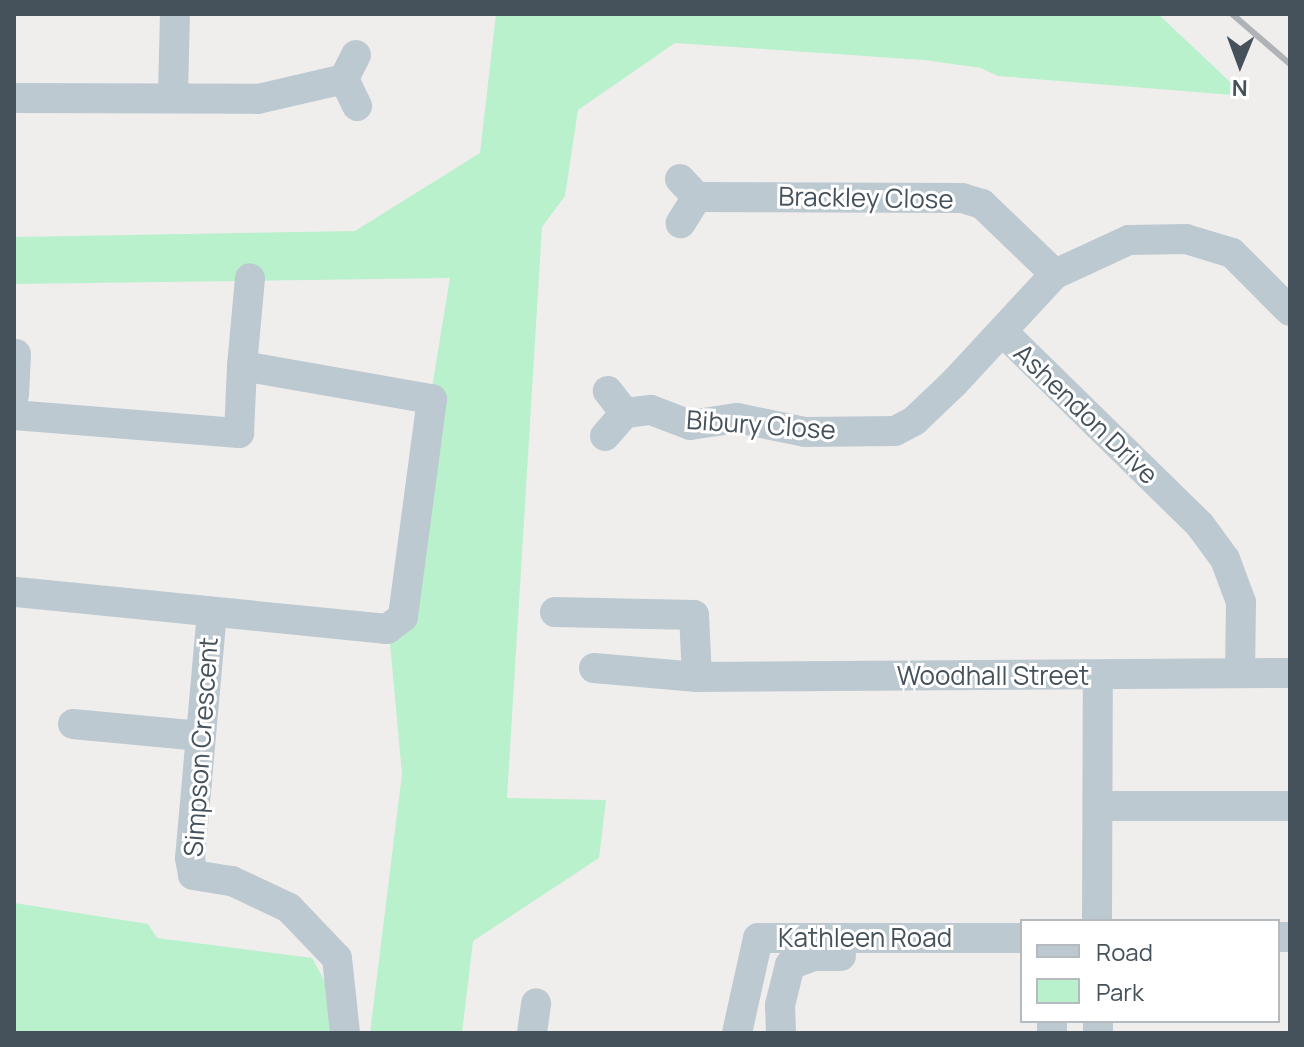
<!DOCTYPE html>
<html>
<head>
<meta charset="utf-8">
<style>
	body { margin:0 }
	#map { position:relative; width:1304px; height:1047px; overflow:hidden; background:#f0eded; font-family:Manrope,sans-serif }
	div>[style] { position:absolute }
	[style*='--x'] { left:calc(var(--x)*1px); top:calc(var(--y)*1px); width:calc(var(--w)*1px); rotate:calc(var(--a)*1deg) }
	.green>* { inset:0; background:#b8f1cc }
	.minor>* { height:30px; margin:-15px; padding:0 15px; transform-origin:15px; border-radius:15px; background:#bdc9d1 }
	.rail>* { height:6px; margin:-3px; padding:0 3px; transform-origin:3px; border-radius:3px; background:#afb3b8 }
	span { translate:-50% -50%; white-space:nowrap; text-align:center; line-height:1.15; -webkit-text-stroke:6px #fff; paint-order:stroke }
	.street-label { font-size:26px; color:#45525c }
	.frame { position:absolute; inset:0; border:16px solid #45525c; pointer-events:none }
	.legend { position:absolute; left:1020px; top:919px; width:260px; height:104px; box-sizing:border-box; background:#fff; border:2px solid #b5babe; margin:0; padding:10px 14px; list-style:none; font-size:24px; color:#45525c }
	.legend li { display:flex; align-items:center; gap:16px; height:40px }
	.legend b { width:40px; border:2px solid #b5babe }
	.north { position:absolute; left:1200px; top:24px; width:80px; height:80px; -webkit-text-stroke:6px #fff; paint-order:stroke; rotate:181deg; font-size:22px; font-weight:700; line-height:32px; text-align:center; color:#45525c }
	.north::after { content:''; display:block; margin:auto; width:28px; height:36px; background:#45525c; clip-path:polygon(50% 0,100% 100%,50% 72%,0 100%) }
</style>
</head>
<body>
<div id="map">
	<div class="green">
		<div style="clip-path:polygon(496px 14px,1158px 14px,1245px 96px,998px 76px,981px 68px,924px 60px,675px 43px,578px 110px,565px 196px,542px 227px,507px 798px,606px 800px,599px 858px,473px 941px,462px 1033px,370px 1033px,402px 774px,390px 643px,450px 278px,14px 284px,14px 237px,355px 231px,480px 153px)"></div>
		<div style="clip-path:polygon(14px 903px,148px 924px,157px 938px,312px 958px,328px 987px,333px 1033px,14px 1033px)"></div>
	</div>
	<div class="minor">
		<div style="--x:356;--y:55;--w:27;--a:117"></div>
		<div style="--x:344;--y:79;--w:30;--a:64"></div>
		<div style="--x:173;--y:95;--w:81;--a:-88.6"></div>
		<div style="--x:14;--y:98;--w:244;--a:0.2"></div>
		<div style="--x:258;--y:99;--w:88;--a:-13.1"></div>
		<div style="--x:680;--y:179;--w:25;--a:47"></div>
		<div style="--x:697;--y:197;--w:31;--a:122"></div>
		<div style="--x:697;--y:197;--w:265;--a:0.2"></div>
		<div style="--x:962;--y:198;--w:21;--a:17"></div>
		<div style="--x:982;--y:204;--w:101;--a:43.8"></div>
		<div style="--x:1003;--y:332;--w:276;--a:44.4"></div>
		<div style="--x:1200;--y:525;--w:42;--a:53.7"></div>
		<div style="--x:1225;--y:559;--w:46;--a:69.6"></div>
		<div style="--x:1241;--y:602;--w:71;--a:90.8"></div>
		<div style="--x:242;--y:366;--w:88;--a:-84.8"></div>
		<div style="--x:14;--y:395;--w:41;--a:-87.2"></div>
		<div style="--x:625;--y:413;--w:26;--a:-7"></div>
		<div style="--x:651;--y:410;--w:42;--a:21"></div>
		<div style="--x:690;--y:425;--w:48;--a:-8.5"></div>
		<div style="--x:737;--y:418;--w:69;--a:11.6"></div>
		<div style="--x:805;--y:432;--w:90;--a:-0.6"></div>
		<div style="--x:895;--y:431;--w:21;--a:-28"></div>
		<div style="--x:914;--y:421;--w:55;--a:-43.5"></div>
		<div style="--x:954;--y:383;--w:149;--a:-47.2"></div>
		<div style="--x:1055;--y:274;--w:81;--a:-24.7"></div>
		<div style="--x:1129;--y:240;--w:57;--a:-1"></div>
		<div style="--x:1186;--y:239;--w:48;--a:16.9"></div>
		<div style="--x:1232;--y:253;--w:82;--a:45"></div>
		<div style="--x:14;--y:415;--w:226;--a:4.6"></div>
		<div style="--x:239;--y:433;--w:67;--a:-87.4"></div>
		<div style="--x:242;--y:366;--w:193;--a:9.9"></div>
		<div style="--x:432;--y:399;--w:220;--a:97.6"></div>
		<div style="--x:403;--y:617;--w:20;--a:143"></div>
		<div style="--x:387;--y:629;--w:375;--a:-174.3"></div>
		<div style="--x:605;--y:436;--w:30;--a:-49"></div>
		<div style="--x:625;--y:413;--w:28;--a:-128"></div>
		<div style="--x:212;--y:612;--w:247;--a:95.1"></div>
		<div style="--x:190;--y:858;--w:17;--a:80"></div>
		<div style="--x:193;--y:875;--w:39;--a:9"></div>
		<div style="--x:232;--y:881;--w:63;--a:25.3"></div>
		<div style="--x:289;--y:908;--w:69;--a:46.2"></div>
		<div style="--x:337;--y:958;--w:75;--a:83.9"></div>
		<div style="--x:555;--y:612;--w:139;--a:1.2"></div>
		<div style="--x:694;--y:615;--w:62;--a:87.2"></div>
		<div style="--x:594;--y:668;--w:103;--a:5"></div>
		<div style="--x:697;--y:677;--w:593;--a:-0.39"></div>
		<div style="--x:73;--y:724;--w:128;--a:5.4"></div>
		<div style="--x:1098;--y:806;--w:192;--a:0"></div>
		<div style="--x:1097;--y:921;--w:245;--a:-89.8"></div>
		<div style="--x:1278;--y:937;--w:12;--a:0"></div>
		<div style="--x:1098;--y:1021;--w:12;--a:90"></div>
		<div style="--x:532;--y:1033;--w:30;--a:-82"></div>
		<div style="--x:737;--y:1033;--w:97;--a:-77.5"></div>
		<div style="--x:758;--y:938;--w:264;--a:0"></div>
		<div style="--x:781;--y:1033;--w:28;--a:-92"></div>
		<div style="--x:780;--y:1005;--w:41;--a:-76"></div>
		<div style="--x:790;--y:965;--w:26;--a:-21"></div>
		<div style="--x:814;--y:956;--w:27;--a:0"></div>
		<div style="--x:1052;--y:1033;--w:12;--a:-90"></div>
	</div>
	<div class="rail">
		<div style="--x:1232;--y:14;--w:77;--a:40.8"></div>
	</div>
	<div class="street-label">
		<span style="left:866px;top:198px;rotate:1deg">Brackley Close</span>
		<span style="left:1086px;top:414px;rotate:44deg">Ashendon Drive</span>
		<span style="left:761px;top:425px;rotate:4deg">Bibury Close</span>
		<span style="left:993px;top:676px">Woodhall Street</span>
		<span style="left:201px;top:747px;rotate:-86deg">Simpson Crescent</span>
		<span style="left:865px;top:938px">Kathleen Road</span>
	</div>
	<div class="frame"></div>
	<ul class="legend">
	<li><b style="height:10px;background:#bdc9d1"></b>Road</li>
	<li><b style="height:22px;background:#b8f1cc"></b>Park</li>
	</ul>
	<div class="north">N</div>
</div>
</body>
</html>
